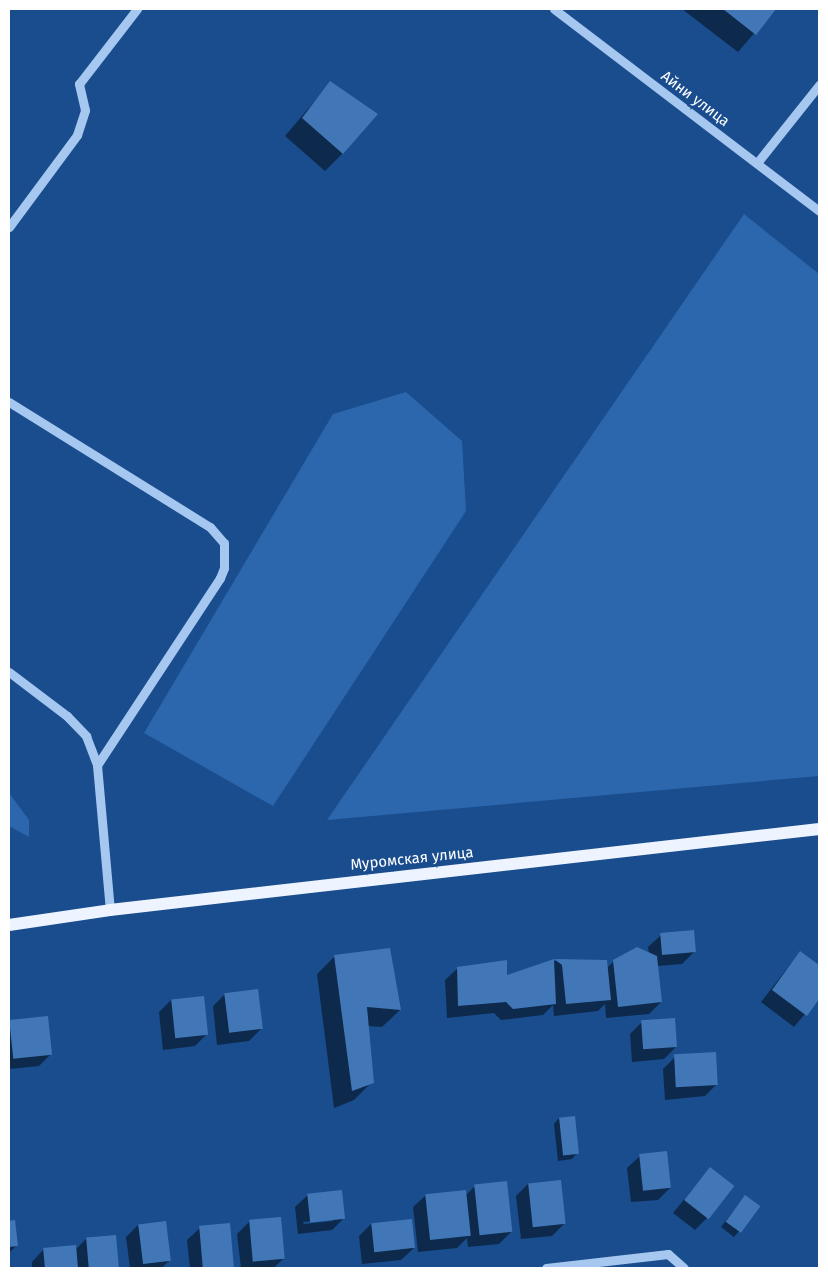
<!DOCTYPE html>
<html>
<head>
<meta charset="utf-8">
<style>
	body { margin:0 }
	#map { position:relative; width:828px; height:1277px; overflow:hidden; background:#194d8e; font-family:"Fira Sans",sans-serif }
	div>[style] { position:absolute }
	[style*='--x'] { left:calc(var(--x)*1px); top:calc(var(--y)*1px); width:calc(var(--w)*1px); rotate:calc(var(--a)*1deg) }
	.green>* { inset:0; background:#2c67ad }
	.shadow>* { inset:0; background:#0007 }
	.building>* { inset:0; background:#4277b7; transform-origin:0 0 }
	.minor>* { height:9px; margin:-4.5px; padding:0 4.5px; transform-origin:4.5px; border-radius:4.5px; background:#a6c7ef }
	.major>* { height:12px; margin:-6px; padding:0 6px; transform-origin:6px; border-radius:6px; background:#edf4ff }
	span { translate:-50% -50%; white-space:nowrap; text-align:center; line-height:1.15; -webkit-text-stroke:5px #194d8e; paint-order:stroke }
	.street-label { font-size:15px; color:#fff }
	.frame { position:absolute; inset:0; border:10px solid #fff; pointer-events:none }
</style>
</head>
<body>
<div id="map">
	<div class="green">
		<div style="clip-path:polygon(744px 214px,819px 274px,819px 776px,327px 820px)"></div>
		<div style="clip-path:polygon(406px 392px,462px 441px,466px 511px,273px 806px,144px 733px,333px 414px)"></div>
		<div style="clip-path:polygon(9px 793px,29px 820px,29px 837px,9px 826px)"></div>
	</div>
	<div class="shadow">
		<div style="clip-path:polygon(682px 9px,775px 9px,738px 52px)"></div>
		<div style="clip-path:polygon(330px 83px,343px 153px,325px 171px,285px 136px)"></div>
		<div style="clip-path:polygon(661px 935px,694px 952px,682px 964px,657px 966px,661px 1002px,649px 1014px,606px 1018px,605px 1004px,598px 1011px,554px 1016px,553px 1005px,543px 1015px,501px 1020px,494px 1013px,447px 1018px,445px 980px,458px 968px,505px 977px,554px 961px,606px 961px,606px 969px,614px 961px,649px 954px,648px 947px)"></div>
		<div style="clip-path:polygon(800px 952px,819px 966px,819px 997px,794px 1027px,761px 1002px)"></div>
		<div style="clip-path:polygon(335px 956px,400px 1010px,382px 1027px,368px 1026px,372px 1082px,354px 1100px,334px 1108px,317px 974px)"></div>
		<div style="clip-path:polygon(225px 994px,261px 1029px,249px 1041px,217px 1045px,213px 1006px)"></div>
		<div style="clip-path:polygon(171px 1000px,207px 1034px,195px 1046px,163px 1050px,159px 1012px)"></div>
		<div style="clip-path:polygon(47px 1017px,51px 1054px,39px 1066px,9px 1069px,9px 1021px)"></div>
		<div style="clip-path:polygon(642px 1022px,676px 1047px,664px 1059px,632px 1062px,630px 1034px)"></div>
		<div style="clip-path:polygon(675px 1057px,717px 1084px,705px 1096px,665px 1100px,663px 1069px)"></div>
		<div style="clip-path:polygon(559px 1118px,577px 1153px,572px 1159px,558px 1161px,554px 1124px)"></div>
		<div style="clip-path:polygon(640px 1156px,670px 1188px,658px 1200px,631px 1202px,627px 1168px)"></div>
		<div style="clip-path:polygon(710px 1168px,707px 1218px,695px 1230px,673px 1213px)"></div>
		<div style="clip-path:polygon(528px 1184px,564px 1224px,552px 1236px,521px 1239px,516px 1196px)"></div>
		<div style="clip-path:polygon(475px 1186px,511px 1232px,499px 1244px,468px 1247px,467px 1238px,457px 1248px,418px 1252px,413px 1207px,426px 1195px,465px 1196px)"></div>
		<div style="clip-path:polygon(evenodd,308px 1195px,344px 1218px,332px 1230px,298px 1234px,295px 1207px,308px 1195px,333px 1219px,333px 1221px,304px 1224px,303px 1222px,333px 1219px)"></div>
		<div style="clip-path:polygon(740px 1202px,739px 1231px,734px 1237px,721px 1227px)"></div>
		<div style="clip-path:polygon(14px 1221px,17px 1245px,9px 1253px,9px 1222px)"></div>
		<div style="clip-path:polygon(249px 1222px,284px 1258px,274px 1268px,241px 1268px,237px 1234px)"></div>
		<div style="clip-path:polygon(371px 1224px,414px 1248px,401px 1260px,362px 1264px,359px 1236px)"></div>
		<div style="clip-path:polygon(138px 1225px,169px 1261px,162px 1268px,130px 1268px,126px 1237px)"></div>
		<div style="clip-path:polygon(200px 1228px,233px 1267px,231px 1268px,190px 1268px,187px 1240px)"></div>
		<div style="clip-path:polygon(115px 1236px,118px 1268px,32px 1268px,32px 1262px,44px 1249px,75px 1250px,86px 1239px)"></div>
	</div>
	<div class="building">
		<div style="clip-path:polygon(723px 9px,776px 9px,756px 35px)"></div>
		<div style="clip-path:polygon(330px 81px,378px 114px,343px 154px,302px 118px)"></div>
		<div style="left:694px;top:930px;width:22px;height:34px;rotate:85deg"></div>
		<div style="clip-path:polygon(637px 947px,657px 956px,662px 1002px,618px 1007px,613px 960px)"></div>
		<div style="clip-path:polygon(390px 948px,401px 1010px,367px 1007px,374px 1083px,352px 1091px,334px 955px)"></div>
		<div style="clip-path:polygon(800px 951px,819px 965px,819px 999px,807px 1016px,772px 990px)"></div>
		<div style="clip-path:polygon(554px 959px,607px 960px,611px 1000px,566px 1004px,562px 965px)"></div>
		<div style="clip-path:polygon(554px 959px,556px 1004px,513px 1009px,506px 1002px,458px 1006px,457px 967px,507px 960px,507px 975px)"></div>
		<div style="left:258px;top:989px;width:40px;height:34px;rotate:83deg"></div>
		<div style="left:204px;top:996px;width:39px;height:33px;rotate:84deg"></div>
		<div style="left:48px;top:1016px;width:39px;height:39px;rotate:84deg"></div>
		<div style="left:675px;top:1018px;width:29px;height:34px;rotate:86deg"></div>
		<div style="left:716px;top:1052px;width:33px;height:42px;rotate:87deg"></div>
		<div style="left:575px;top:1116px;width:38px;height:16px;rotate:84deg"></div>
		<div style="left:667px;top:1151px;width:37px;height:28px;rotate:84deg"></div>
		<div style="left:710px;top:1167px;width:31px;height:42px;rotate:38deg"></div>
		<div style="left:561px;top:1180px;width:44px;height:33px;rotate:84deg"></div>
		<div style="left:507px;top:1181px;width:51px;height:33px;rotate:84deg"></div>
		<div style="left:342px;top:1190px;width:29px;height:35px;rotate:84deg"></div>
		<div style="left:466px;top:1190px;width:46px;height:41px;rotate:84deg"></div>
		<div style="left:745px;top:1195px;width:19px;height:33px;rotate:36deg"></div>
		<div style="left:281px;top:1217px;width:42px;height:32px;rotate:85deg"></div>
		<div style="left:412px;top:1219px;width:29px;height:41px;rotate:84deg"></div>
		<div style="clip-path:polygon(15px 1220px,18px 1246px,9px 1247px,9px 1221px)"></div>
		<div style="left:166px;top:1221px;width:40px;height:28px;rotate:83deg"></div>
		<div style="left:230px;top:1223px;width:45px;height:31px;rotate:85deg"></div>
		<div style="left:116px;top:1235px;width:33px;height:30px;rotate:85deg"></div>
		<div style="left:76px;top:1245px;width:23px;height:33px;rotate:85deg"></div>
	</div>
	<div class="minor">
		<div style="--x:554;--y:9;--w:333;--a:37.3"></div>
		<div style="--x:757;--y:163;--w:100;--a:-51.5"></div>
		<div style="--x:9;--y:227;--w:114;--a:-53.5"></div>
		<div style="--x:77;--y:135;--w:26;--a:-72"></div>
		<div style="--x:85;--y:110;--w:27;--a:-103"></div>
		<div style="--x:79;--y:84;--w:95;--a:-52.3"></div>
		<div style="--x:9;--y:402;--w:237;--a:31.9"></div>
		<div style="--x:210;--y:527;--w:21;--a:49"></div>
		<div style="--x:224;--y:543;--w:25;--a:90"></div>
		<div style="--x:224;--y:568;--w:11;--a:112"></div>
		<div style="--x:220;--y:578;--w:224;--a:123.3"></div>
		<div style="--x:9;--y:672;--w:73;--a:37.2"></div>
		<div style="--x:67;--y:716;--w:28;--a:46"></div>
		<div style="--x:86;--y:736;--w:31;--a:69"></div>
		<div style="--x:97;--y:765;--w:146;--a:84.9"></div>
		<div style="--x:546;--y:1268;--w:123;--a:-6.5"></div>
		<div style="--x:668;--y:1254;--w:21;--a:41"></div>
	</div>
	<div class="major">
		<div style="--x:9;--y:925;--w:102;--a:-8.4"></div>
		<div style="--x:110;--y:910;--w:714;--a:-6.52"></div>
	</div>
	<div class="street-label">
		<span style="left:695px;top:99px;rotate:37deg">Айни улица</span>
		<span style="left:412px;top:859px;rotate:-6deg">Муромская улица</span>
	</div>
	<div class="frame"></div>
</div>
</body>
</html>
